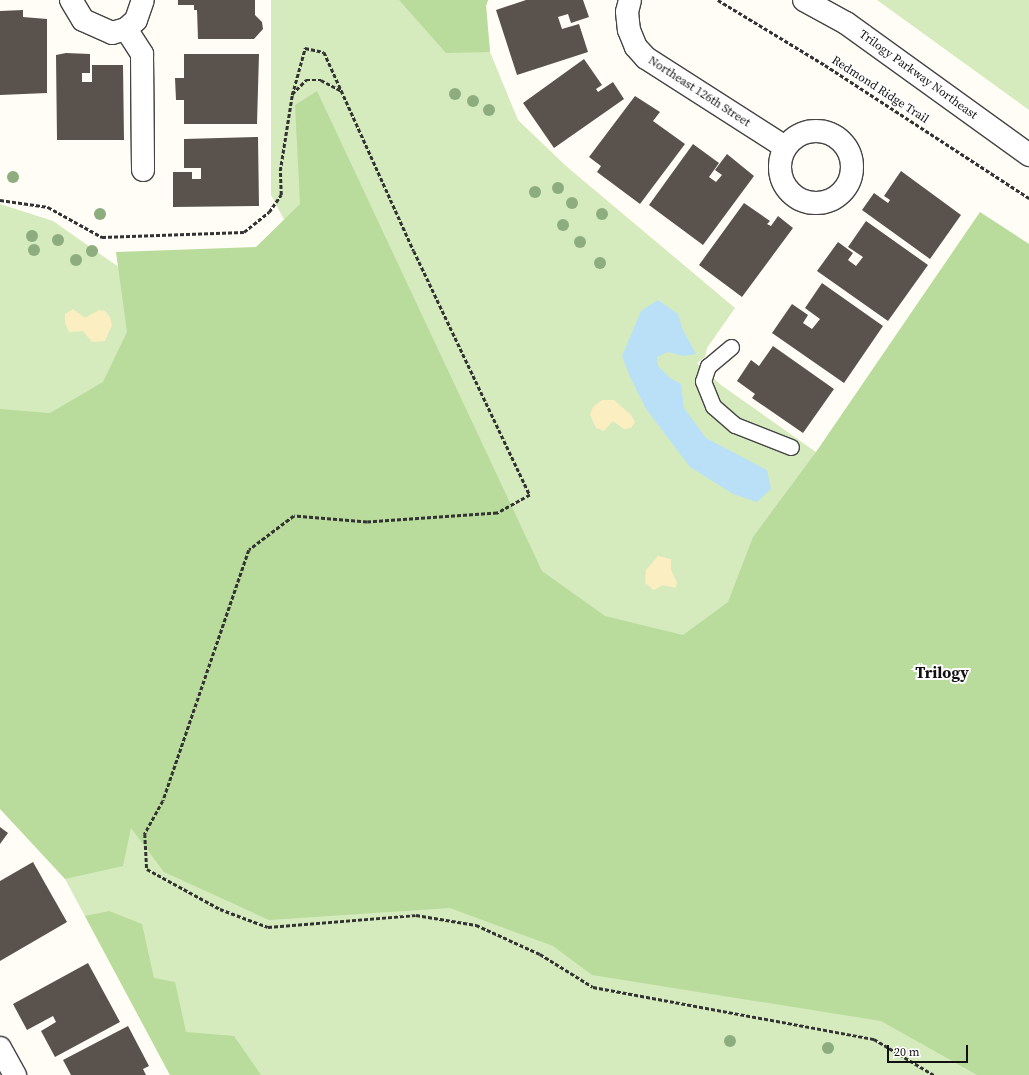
<!DOCTYPE html>
<html>
<head>
<meta charset="utf-8">
<style>
	body { margin:0 }
	#map { position:relative; width:1029px; height:1075px; overflow:hidden; background:#fffdf5; font-family:"Source Serif 4",serif }
	div>[style] { position:absolute }
	[style*='--x'] { left:calc(var(--x)*1px); top:calc(var(--y)*1px); width:calc(var(--w)*1px); rotate:calc(var(--a)*1deg) }
	.green>* { inset:0; background:#d5ebbd }
	.forest>* { inset:0; background:#b9dc9c }
	.sand>* { inset:0; background:#fbeec1 }
	.water>* { inset:0; background:#b9e0f7 }
	.building>* { inset:0; background:#5a524d }
	.path>* { height:2.5px; margin-top:-1.25px; transform-origin:0; background:repeating-linear-gradient(90deg,#333 0 4px,transparent 0 6px) }
	.roads { filter:drop-shadow(1px 0 #444) drop-shadow(-1px 0 #444) drop-shadow(0 1px #444) drop-shadow(0 -1px #444) }
	.service>* { height:15px; margin:-7.5px; padding:0 7.5px; transform-origin:7.5px; border-radius:7.5px; background:#fff }
	.minor>* { height:22px; margin:-11px; padding:0 11px; transform-origin:11px; border-radius:11px; background:#fff }
	.minor>.ring { margin:-11px; padding:0; box-sizing:content-box; background:none; border:22px solid #fff; border-radius:50% }
	.tertiary>* { height:22px; margin:-11px; padding:0 11px; transform-origin:11px; border-radius:11px; background:#fff }
	.trees>* { width:12px; height:12px; margin:-6px; border-radius:50%; background:#8dad7f }
	span { translate:-50% -50%; white-space:nowrap; text-align:center; line-height:1.15; -webkit-text-stroke:4px #fff; paint-order:stroke }
	.street-label { font-size:12px; color:#111 }
	.district-label { font-size:16px; color:#111; font-weight:700 }
	.scale { position:absolute; left:887px; top:1045px; width:81px; height:18px; box-sizing:border-box; border:2px solid #111; border-top:0; padding-left:5px; font-size:12px; line-height:14px; white-space:nowrap; color:#111; -webkit-text-stroke:3px #fff; paint-order:stroke }
</style>
</head>
<body>
<div id="map">
	<div class="green">
		<div style="clip-path:polygon(271px 0,488px 0,486px 6px,490px 52px,518px 120px,566px 166px,735px 308px,707px 348px,705px 357px,697px 363px,721px 385px,816px 452px,864px 469px,668px 767px,389px 418px,271px 195px)"></div>
		<div style="clip-path:polygon(877px 0,1029px 0,1029px 110px)"></div>
		<div style="clip-path:polygon(0 204px,53px 221px,143px 284px,111px 421px,0 442px)"></div>
		<div style="clip-path:polygon(96px 742px,282px 789px,1029px 1075px,170px 1075px,65px 879px)"></div>
	</div>
	<div class="forest">
		<div style="clip-path:polygon(399px 0,488px 0,486px 6px,490px 52px,446px 53px)"></div>
		<div style="clip-path:polygon(317px 91px,542px 571px,605px 616px,683px 635px,728px 602px,753px 537px,816px 452px,980px 212px,1029px 244px,1029px 1075px,977px 1075px,881px 1021px,592px 975px,553px 946px,450px 908px,269px 920px,164px 872px,131px 828px,123px 866px,65px 879px,0 809px,0 409px,50px 413px,103px 382px,127px 332px,116px 252px,256px 247px,300px 204px,295px 105px)"></div>
		<div style="clip-path:polygon(109px 911px,142px 924px,154px 978px,175px 982px,186px 1032px,234px 1036px,261px 1075px,170px 1075px,85px 916px)"></div>
	</div>
	<div class="sand">
		<div style="clip-path:polygon(73px 309px,85px 318px,99px 310px,105px 311px,110px 317px,112px 325px,105px 341px,92px 342px,83px 331px,69px 332px,65px 323px,65px 314px)"></div>
		<div style="clip-path:polygon(602px 400px,614px 400px,631px 415px,635px 422px,631px 428px,624px 429px,613px 421px,604px 431px,596px 428px,590px 415px,593px 407px)"></div>
		<div style="clip-path:polygon(658px 556px,671px 559px,671px 570px,677px 582px,676px 588px,663px 585px,654px 590px,645px 583px,646px 570px)"></div>
	</div>
	<div class="water">
		<div style="clip-path:polygon(658px 300px,678px 314px,682px 328px,696px 354px,683px 356px,668px 352px,657px 357px,658px 366px,670px 378px,681px 384px,684px 408px,706px 438px,767px 470px,771px 489px,757px 502px,733px 494px,690px 467px,646px 409px,630px 377px,622px 356px,641px 311px)"></div>
	</div>
	<div class="building">
		<div style="clip-path:polygon(178px 0,255px 0,255px 15px,262px 22px,263px 29px,254px 39px,198px 39px,197px 10px,194px 10px,194px 5px,178px 5px)"></div>
		<div style="clip-path:polygon(526px 0,583px 0,589px 17px,571px 23px,568px 14px,558px 17px,562px 29px,579px 24px,588px 52px,517px 75px,496px 10px)"></div>
		<div style="clip-path:polygon(23px 10px,23px 17px,47px 19px,47px 93px,0 95px,0 11px)"></div>
		<div style="clip-path:polygon(66px 53px,90px 54px,90px 73px,82px 73px,82px 82px,92px 82px,92px 65px,123px 65px,124px 140px,57px 140px,56px 55px)"></div>
		<div style="clip-path:polygon(184px 54px,259px 54px,257px 124px,184px 124px,184px 100px,176px 100px,175px 78px,184px 78px)"></div>
		<div style="clip-path:polygon(584px 59px,602px 85px,596px 89px,598px 92px,613px 82px,624px 99px,554px 148px,523px 103px)"></div>
		<div style="clip-path:polygon(635px 96px,660px 112px,653px 121px,685px 144px,640px 204px,597px 172px,601px 166px,589px 157px)"></div>
		<div style="clip-path:polygon(258px 137px,259px 206px,173px 207px,173px 172px,192px 172px,192px 179px,201px 179px,201px 168px,184px 168px,184px 139px)"></div>
		<div style="clip-path:polygon(693px 144px,719px 163px,709px 177px,716px 182px,722px 175px,715px 170px,727px 154px,754px 176px,703px 245px,649px 205px)"></div>
		<div style="clip-path:polygon(901px 171px,961px 215px,930px 259px,862px 210px,874px 193px,888px 203px,890px 200px,884px 196px)"></div>
		<div style="clip-path:polygon(744px 203px,770px 221px,767px 224px,771px 226px,778px 216px,793px 228px,742px 297px,699px 265px)"></div>
		<div style="clip-path:polygon(866px 221px,928px 265px,888px 321px,817px 271px,838px 242px,853px 253px,848px 260px,856px 266px,863px 257px,848px 247px)"></div>
		<div style="clip-path:polygon(822px 283px,883px 326px,844px 383px,772px 333px,792px 304px,808px 315px,803px 323px,812px 329px,820px 319px,805px 308px)"></div>
		<div style="clip-path:polygon(773px 346px,834px 389px,803px 433px,752px 398px,755px 394px,737px 381px,751px 360px,759px 366px)"></div>
		<div style="clip-path:polygon(0 827px,8px 833px,0 844px)"></div>
		<div style="clip-path:polygon(33px 862px,67px 922px,0 961px,0 881px)"></div>
		<div style="clip-path:polygon(88px 963px,120px 1022px,55px 1057px,41px 1031px,56px 1022px,53px 1016px,27px 1030px,13px 1004px)"></div>
		<div style="clip-path:polygon(128px 1026px,149px 1066px,143px 1069px,146px 1075px,71px 1075px,63px 1060px)"></div>
	</div>
	<div class="path">
		<div style="--x:718;--y:0;--w:125;--a:31.3"></div>
		<div style="--x:825;--y:65;--w:244;--a:33.1"></div>
		<div style="--x:292;--y:94;--w:20;--a:-45"></div>
		<div style="--x:306;--y:80;--w:15;--a:0"></div>
		<div style="--x:321;--y:80;--w:24;--a:28"></div>
		<div style="--x:0;--y:200;--w:49;--a:8.3"></div>
		<div style="--x:48;--y:207;--w:62;--a:29.1"></div>
		<div style="--x:102;--y:237;--w:142;--a:-2"></div>
		<div style="--x:244;--y:232;--w:32;--a:-39"></div>
		<div style="--x:269;--y:212;--w:21;--a:-55"></div>
		<div style="--x:281;--y:195;--w:24;--a:-92"></div>
		<div style="--x:280;--y:171;--w:77;--a:-81"></div>
		<div style="--x:292;--y:95;--w:49;--a:-74.5"></div>
		<div style="--x:305;--y:48;--w:19;--a:12"></div>
		<div style="--x:324;--y:52;--w:218;--a:65.7"></div>
		<div style="--x:414;--y:251;--w:270;--a:64.6"></div>
		<div style="--x:530;--y:495;--w:38;--a:151"></div>
		<div style="--x:497;--y:513;--w:130;--a:176"></div>
		<div style="--x:367;--y:522;--w:73;--a:-175.3"></div>
		<div style="--x:294;--y:516;--w:56;--a:142.9"></div>
		<div style="--x:249;--y:550;--w:265;--a:108.9"></div>
		<div style="--x:163;--y:801;--w:38;--a:119"></div>
		<div style="--x:145;--y:834;--w:35;--a:87"></div>
		<div style="--x:147;--y:869;--w:83;--a:28.7"></div>
		<div style="--x:220;--y:909;--w:51;--a:20.6"></div>
		<div style="--x:268;--y:927;--w:148;--a:-4.6"></div>
		<div style="--x:416;--y:915;--w:61;--a:9.5"></div>
		<div style="--x:476;--y:925;--w:70;--a:24.4"></div>
		<div style="--x:540;--y:954;--w:62;--a:31.9"></div>
		<div style="--x:593;--y:987;--w:286;--a:10.5"></div>
		<div style="--x:874;--y:1039;--w:70;--a:31"></div>
	</div>
	<div class="roads">
		<div class="service">
			<div style="--x:731;--y:347;--w:30;--a:140"></div>
			<div style="--x:708;--y:366;--w:16;--a:108"></div>
			<div style="--x:703;--y:381;--w:27;--a:68"></div>
			<div style="--x:713;--y:406;--w:29;--a:41"></div>
			<div style="--x:735;--y:425;--w:60;--a:21.4"></div>
		</div>
		<div class="minor">
			<div style="--x:71;--y:0;--w:23;--a:59"></div>
			<div style="--x:83;--y:20;--w:32;--a:24"></div>
			<div style="--x:112;--y:33;--w:15;--a:-16"></div>
			<div style="--x:126;--y:29;--w:13;--a:-42"></div>
			<div style="--x:136;--y:20;--w:21;--a:-71"></div>
			<div style="--x:630;--y:0;--w:12;--a:104"></div>
			<div style="--x:627;--y:12;--w:18;--a:84"></div>
			<div style="--x:629;--y:30;--w:18;--a:68"></div>
			<div style="--x:636;--y:47;--w:15;--a:48"></div>
			<div style="--x:646;--y:58;--w:165;--a:32.6"></div>
			<div style="--x:126;--y:29;--w:30;--a:57"></div>
			<div style="--x:142;--y:54;--w:116;--a:89.5"></div>
			<div class="ring" style="left:780px;top:131px;width:50px;height:50px"></div>
			<div style="--x:0;--y:1048;--w:31;--a:61"></div>
		</div>
		<div class="tertiary">
			<div style="--x:804;--y:0;--w:48;--a:28.7"></div>
			<div style="--x:846;--y:23;--w:226;--a:35.8"></div>
		</div>
	</div>
	<div class="trees">
		<div style="left:455px;top:94px"></div>
		<div style="left:473px;top:101px"></div>
		<div style="left:489px;top:110px"></div>
		<div style="left:13px;top:177px"></div>
		<div style="left:558px;top:188px"></div>
		<div style="left:535px;top:192px"></div>
		<div style="left:572px;top:203px"></div>
		<div style="left:100px;top:214px"></div>
		<div style="left:602px;top:214px"></div>
		<div style="left:563px;top:225px"></div>
		<div style="left:32px;top:236px"></div>
		<div style="left:58px;top:240px"></div>
		<div style="left:580px;top:242px"></div>
		<div style="left:34px;top:250px"></div>
		<div style="left:92px;top:251px"></div>
		<div style="left:76px;top:260px"></div>
		<div style="left:600px;top:263px"></div>
		<div style="left:730px;top:1041px"></div>
		<div style="left:828px;top:1048px"></div>
	</div>
	<div class="street-label">
		<span style="left:918px;top:75px;rotate:36deg">Trilogy Parkway Northeast</span>
		<span style="left:880px;top:90px;rotate:33deg">Redmond Ridge Trail</span>
		<span style="left:699px;top:92px;rotate:33deg">Northeast 126th Street</span>
	</div>
	<div class="district-label">
		<span style="left:942px;top:672px">Trilogy</span>
	</div>
	<div class="scale">20 m</div>
</div>
</body>
</html>
